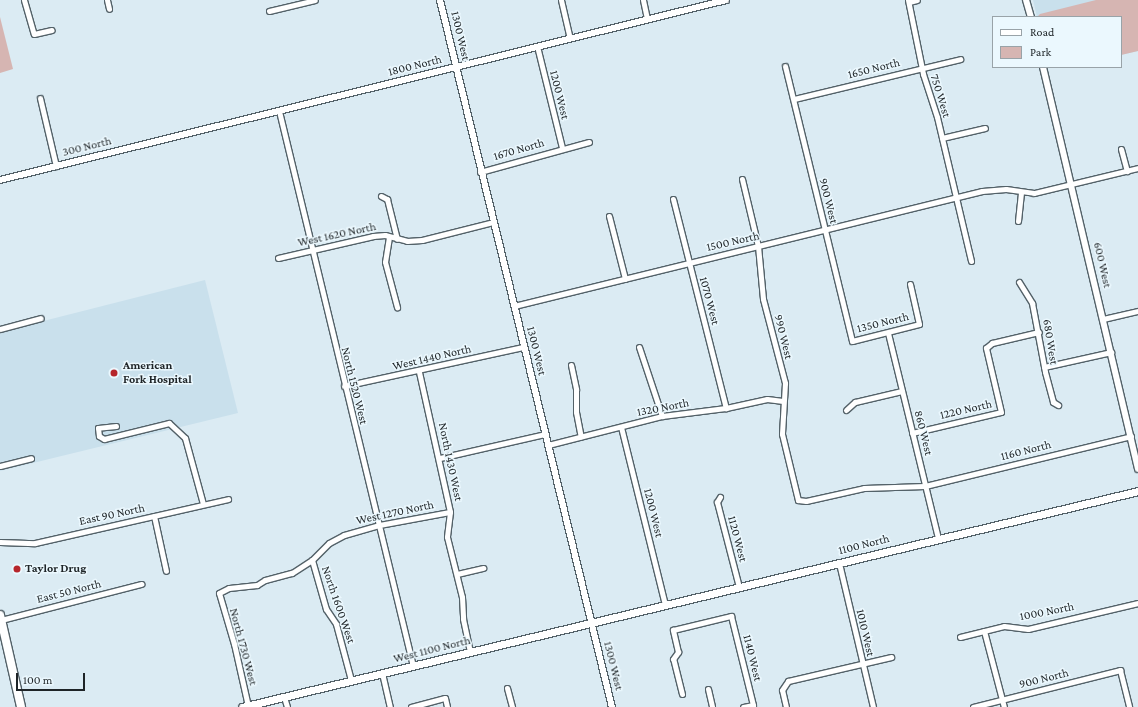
<!DOCTYPE html>
<html>
<head>
<meta charset="utf-8">
<style>
	body { margin:0 }
	#map { position:relative; width:1138px; height:707px; overflow:hidden; background:#dbebf3; font-family:"Crimson Pro",serif }
	div>[style] { position:absolute }
	[style*='--x'] { left:calc(var(--x)*1px); top:calc(var(--y)*1px); width:calc(var(--w)*1px); rotate:calc(var(--a)*1deg) }
	.built>* { inset:0; background:#c9e0ec }
	.green>* { inset:0; background:#d6b5b2 }
	.roads { filter:drop-shadow(1px 0 #536168) drop-shadow(-1px 0 #536168) drop-shadow(0 1px #536168) drop-shadow(0 -1px #536168) }
	.minor>* { height:5px; margin:-2.5px; padding:0 2.5px; transform-origin:2.5px; border-radius:2.5px; background:#fff }
	.tertiary>* { height:6px; margin:-3px; padding:0 3px; transform-origin:3px; border-radius:3px; background:#fff }
	.secondary>* { height:7px; margin:-3.5px; padding:0 3.5px; transform-origin:3.5px; border-radius:3.5px; background:#fff }
	.primary>* { height:8px; margin:-4px; padding:0 4px; transform-origin:4px; border-radius:4px; background:#fff }
	.dots>* { width:11px; height:11px; translate:-50% -50%; box-sizing:border-box; border:2px solid #ebf8fe; border-radius:50% }
	span { translate:-50% -50%; white-space:nowrap; text-align:center; line-height:1.15; -webkit-text-stroke:3px #ebf8fe; paint-order:stroke }
	.street-label { font-size:12px; color:#1e2427 }
	.poi-label { font-size:12px; color:#1e2427; font-weight:700 }
	.left { translate:0 -50%; text-align:left }
	.legend { position:absolute; left:992px; top:16px; width:130px; height:52px; box-sizing:border-box; background:#ebf8fe; border:1px solid #99a3a8; margin:0; padding:5px 7px; list-style:none; font-size:12px; color:#1e2427 }
	.legend li { display:flex; align-items:center; gap:8px; height:20px }
	.legend b { width:20px; border:1px solid #99a3a8 }
	.scale { position:absolute; left:16px; top:673px; width:69px; height:18px; box-sizing:border-box; border:2px solid #1e2427; border-top:0; padding-left:5px; font-size:12px; line-height:14px; white-space:nowrap; color:#1e2427; -webkit-text-stroke:3px #ebf8fe; paint-order:stroke }
</style>
</head>
<body>
<div id="map">
	<div class="built">
		<div style="clip-path:polygon(1033px 0,1138px 0,1138px 51px,1121px 55px,1121px 17px,1037px 17px)"></div>
		<div style="clip-path:polygon(205px 280px,238px 413px,0 471px,0 332px)"></div>
	</div>
	<div class="green">
		<div style="clip-path:polygon(1096px 0,1138px 0,1138px 51px,1121px 55px,1121px 17px,1037px 17px,1040px 14px)"></div>
		<div style="clip-path:polygon(0 17px,13px 69px,0 73px)"></div>
	</div>
	<div class="roads">
		<div class="minor">
			<div style="--x:24;--y:0;--w:35;--a:74"></div>
			<div style="--x:34;--y:34;--w:18;--a:-13"></div>
			<div style="--x:107;--y:0;--w:9;--a:77"></div>
			<div style="--x:561;--y:0;--w:39;--a:77"></div>
			<div style="--x:643;--y:0;--w:19;--a:78"></div>
			<div style="--x:908;--y:0;--w:76;--a:78.5"></div>
			<div style="--x:923;--y:74;--w:45;--a:72"></div>
			<div style="--x:937;--y:117;--w:148;--a:76.7"></div>
			<div style="--x:909;--y:2;--w:8;--a:-14"></div>
			<div style="--x:269;--y:11;--w:47;--a:-13.4"></div>
			<div style="--x:537;--y:46;--w:105;--a:76.2"></div>
			<div style="--x:785;--y:66;--w:283;--a:76.3"></div>
			<div style="--x:852;--y:341;--w:69;--a:-14.2"></div>
			<div style="--x:919;--y:324;--w:41;--a:-102.7"></div>
			<div style="--x:40;--y:98;--w:70;--a:76.8"></div>
			<div style="--x:794;--y:99;--w:171;--a:-13.5"></div>
			<div style="--x:279;--y:111;--w:571;--a:76.43"></div>
			<div style="--x:942;--y:138;--w:44;--a:-13.1"></div>
			<div style="--x:1121;--y:149;--w:23;--a:75"></div>
			<div style="--x:480;--y:172;--w:113;--a:-15.4"></div>
			<div style="--x:742;--y:179;--w:69;--a:76.6"></div>
			<div style="--x:758;--y:246;--w:53;--a:84.6"></div>
			<div style="--x:763;--y:299;--w:87;--a:75.3"></div>
			<div style="--x:785;--y:383;--w:51;--a:93.4"></div>
			<div style="--x:782;--y:434;--w:68;--a:76.4"></div>
			<div style="--x:798;--y:500;--w:8;--a:7"></div>
			<div style="--x:806;--y:501;--w:59;--a:-12.6"></div>
			<div style="--x:864;--y:488;--w:61;--a:-1.9"></div>
			<div style="--x:925;--y:486;--w:212;--a:-13.6"></div>
			<div style="--x:381;--y:196;--w:7;--a:27"></div>
			<div style="--x:387;--y:199;--w:41;--a:76"></div>
			<div style="--x:673;--y:199;--w:216;--a:75.8"></div>
			<div style="--x:609;--y:216;--w:65;--a:75.7"></div>
			<div style="--x:1018;--y:221;--w:29;--a:-84"></div>
			<div style="--x:389;--y:237;--w:25;--a:99"></div>
			<div style="--x:385;--y:262;--w:47;--a:75.1"></div>
			<div style="--x:278;--y:258;--w:98;--a:-13"></div>
			<div style="--x:373;--y:236;--w:12;--a:-5"></div>
			<div style="--x:385;--y:235;--w:23;--a:15"></div>
			<div style="--x:407;--y:241;--w:15;--a:-4"></div>
			<div style="--x:422;--y:240;--w:73;--a:-14.2"></div>
			<div style="--x:1019;--y:282;--w:25;--a:58"></div>
			<div style="--x:1032;--y:303;--w:70;--a:79.3"></div>
			<div style="--x:1045;--y:372;--w:31;--a:75"></div>
			<div style="--x:1053;--y:402;--w:6;--a:31"></div>
			<div style="--x:514;--y:306;--w:482;--a:-13.8"></div>
			<div style="--x:982;--y:191;--w:24;--a:-5"></div>
			<div style="--x:1006;--y:189;--w:28;--a:8"></div>
			<div style="--x:1034;--y:193;--w:107;--a:-13.5"></div>
			<div style="--x:1103;--y:319;--w:36;--a:-13"></div>
			<div style="--x:0;--y:329;--w:42;--a:-15"></div>
			<div style="--x:888;--y:333;--w:211;--a:76.3"></div>
			<div style="--x:639;--y:347;--w:73;--a:71.6"></div>
			<div style="--x:571;--y:365;--w:25;--a:78"></div>
			<div style="--x:576;--y:389;--w:23;--a:90"></div>
			<div style="--x:576;--y:412;--w:25;--a:79"></div>
			<div style="--x:1044;--y:367;--w:69;--a:-12.6"></div>
			<div style="--x:419;--y:372;--w:143;--a:77.5"></div>
			<div style="--x:450;--y:512;--w:25;--a:97"></div>
			<div style="--x:447;--y:537;--w:62;--a:76"></div>
			<div style="--x:462;--y:597;--w:22;--a:87"></div>
			<div style="--x:463;--y:619;--w:34;--a:78"></div>
			<div style="--x:344;--y:386;--w:183;--a:-12.3"></div>
			<div style="--x:846;--y:410;--w:12;--a:-42"></div>
			<div style="--x:855;--y:402;--w:48;--a:-13.2"></div>
			<div style="--x:116;--y:426;--w:18;--a:174"></div>
			<div style="--x:98;--y:428;--w:8;--a:83"></div>
			<div style="--x:99;--y:436;--w:6;--a:31"></div>
			<div style="--x:104;--y:439;--w:67;--a:-13.8"></div>
			<div style="--x:169;--y:423;--w:22;--a:43"></div>
			<div style="--x:185;--y:438;--w:68;--a:74.7"></div>
			<div style="--x:621;--y:427;--w:183;--a:76.1"></div>
			<div style="--x:912;--y:433;--w:91;--a:-13.3"></div>
			<div style="--x:1001;--y:412;--w:66;--a:-103.2"></div>
			<div style="--x:986;--y:348;--w:8;--a:-40"></div>
			<div style="--x:992;--y:343;--w:48;--a:-13.2"></div>
			<div style="--x:548;--y:445;--w:118;--a:-14.3"></div>
			<div style="--x:662;--y:416;--w:64;--a:-7.1"></div>
			<div style="--x:726;--y:408;--w:42;--a:-12.4"></div>
			<div style="--x:767;--y:399;--w:16;--a:7"></div>
			<div style="--x:440;--y:458;--w:108;--a:-12.9"></div>
			<div style="--x:0;--y:466;--w:32;--a:-14"></div>
			<div style="--x:720;--y:497;--w:6;--a:121"></div>
			<div style="--x:717;--y:502;--w:88;--a:75.5"></div>
			<div style="--x:154;--y:516;--w:56;--a:77.7"></div>
			<div style="--x:0;--y:542;--w:35;--a:2"></div>
			<div style="--x:35;--y:543;--w:198;--a:-12.8"></div>
			<div style="--x:312;--y:560;--w:51;--a:74.1"></div>
			<div style="--x:326;--y:609;--w:18;--a:56"></div>
			<div style="--x:336;--y:624;--w:58;--a:75"></div>
			<div style="--x:839;--y:563;--w:148;--a:76.7"></div>
			<div style="--x:457;--y:574;--w:27;--a:-13"></div>
			<div style="--x:1;--y:620;--w:145;--a:-14.4"></div>
			<div style="--x:984;--y:631;--w:79;--a:75.3"></div>
			<div style="--x:960;--y:637;--w:45;--a:-14"></div>
			<div style="--x:1004;--y:626;--w:24;--a:7"></div>
			<div style="--x:1028;--y:629;--w:113;--a:-13.3"></div>
			<div style="--x:382;--y:673;--w:35;--a:77"></div>
			<div style="--x:507;--y:688;--w:20;--a:75"></div>
			<div style="--x:708;--y:689;--w:18;--a:77"></div>
			<div style="--x:682;--y:694;--w:36;--a:-104"></div>
			<div style="--x:673;--y:659;--w:9;--a:-54"></div>
			<div style="--x:678;--y:652;--w:23;--a:-103"></div>
			<div style="--x:673;--y:630;--w:60;--a:-13.6"></div>
			<div style="--x:731;--y:616;--w:92;--a:76.1"></div>
			<div style="--x:753;--y:705;--w:10;--a:169"></div>
			<div style="--x:284;--y:697;--w:10;--a:73"></div>
			<div style="--x:248;--y:706;--w:64;--a:-102.7"></div>
			<div style="--x:234;--y:644;--w:53;--a:-106.4"></div>
			<div style="--x:219;--y:593;--w:11;--a:-27"></div>
			<div style="--x:229;--y:588;--w:28;--a:-6"></div>
			<div style="--x:257;--y:585;--w:9;--a:-32"></div>
			<div style="--x:265;--y:580;--w:28;--a:-15"></div>
			<div style="--x:292;--y:573;--w:24;--a:-33"></div>
			<div style="--x:312;--y:560;--w:24;--a:-45"></div>
			<div style="--x:329;--y:543;--w:17;--a:-28"></div>
			<div style="--x:344;--y:535;--w:36;--a:-16"></div>
			<div style="--x:379;--y:525;--w:72;--a:-10.4"></div>
			<div style="--x:411;--y:707;--w:35;--a:-15"></div>
			<div style="--x:445;--y:698;--w:9;--a:77"></div>
			<div style="--x:786;--y:707;--w:17;--a:-103"></div>
			<div style="--x:782;--y:690;--w:11;--a:-56"></div>
			<div style="--x:788;--y:681;--w:106;--a:-13.1"></div>
			<div style="--x:973;--y:707;--w:152;--a:-14.1"></div>
			<div style="--x:1120;--y:670;--w:38;--a:76"></div>
		</div>
		<div class="tertiary">
			<div style="--x:440;--y:0;--w:728;--a:76.33"></div>
			<div style="--x:1026;--y:0;--w:18;--a:74"></div>
			<div style="--x:1043;--y:67;--w:413;--a:76.7"></div>
			<div style="--x:0;--y:180;--w:748;--a:-13.92"></div>
		</div>
		<div class="secondary">
			<div style="--x:242;--y:707;--w:922;--a:-13.55"></div>
		</div>
		<div class="primary">
			<div style="--x:0;--y:615;--w:94;--a:77.1"></div>
		</div>
	</div>
	<div class="dots">
		<div style="left:114px;top:373px;background:#b6262c"></div>
		<div style="left:17px;top:569px;background:#b6262c"></div>
	</div>
	<div class="street-label">
		<span style="left:460px;top:36px;rotate:77deg">1300 West</span>
		<span style="left:415px;top:66px;rotate:-14deg">1800 North</span>
		<span style="left:874px;top:69px;rotate:-14deg">1650 North</span>
		<span style="left:559px;top:95px;rotate:76deg">1200 West</span>
		<span style="left:940px;top:96px;rotate:73deg">750 West</span>
		<span style="left:87px;top:147px;rotate:-14deg">300 North</span>
		<span style="left:519px;top:150px;rotate:-16deg">1670 North</span>
		<span style="left:828px;top:201px;rotate:76deg">900 West</span>
		<span style="left:337px;top:235px;rotate:-12deg">West 1620 North</span>
		<span style="left:733px;top:242px;rotate:-13deg">1500 North</span>
		<span style="left:1102px;top:265px;rotate:77deg">600 West</span>
		<span style="left:709px;top:301px;rotate:75deg">1070 West</span>
		<span style="left:883px;top:323px;rotate:-14deg">1350 North</span>
		<span style="left:783px;top:337px;rotate:76deg">990 West</span>
		<span style="left:1050px;top:342px;rotate:81deg">680 West</span>
		<span style="left:536px;top:351px;rotate:76deg">1300 West</span>
		<span style="left:432px;top:358px;rotate:-13deg">West 1440 North</span>
		<span style="left:354px;top:386px;rotate:76deg">North 1520 West</span>
		<span style="left:663px;top:408px;rotate:-11deg">1320 North</span>
		<span style="left:966px;top:410px;rotate:-13deg">1220 North</span>
		<span style="left:923px;top:433px;rotate:76deg">860 West</span>
		<span style="left:1026px;top:451px;rotate:-14deg">1160 North</span>
		<span style="left:450px;top:462px;rotate:78deg">North 1430 West</span>
		<span style="left:395px;top:513px;rotate:-12deg">West 1270 North</span>
		<span style="left:653px;top:513px;rotate:76deg">1200 West</span>
		<span style="left:112px;top:515px;rotate:-12deg">East 90 North</span>
		<span style="left:737px;top:539px;rotate:75deg">1120 West</span>
		<span style="left:864px;top:545px;rotate:-14deg">1100 North</span>
		<span style="left:69px;top:592px;rotate:-14deg">East 50 North</span>
		<span style="left:338px;top:605px;rotate:71deg">North 1600 West</span>
		<span style="left:1047px;top:612px;rotate:-11deg">1000 North</span>
		<span style="left:865px;top:633px;rotate:77deg">1010 West</span>
		<span style="left:243px;top:647px;rotate:75deg">North 1730 West</span>
		<span style="left:432px;top:650px;rotate:-14deg">West 1100 North</span>
		<span style="left:752px;top:658px;rotate:76deg">1140 West</span>
		<span style="left:613px;top:666px;rotate:76deg">1300 West</span>
		<span style="left:1044px;top:679px;rotate:-14deg">900 North</span>
	</div>
	<div class="poi-label">
		<span class="left" style="left:123px;top:373px">American<br>Fork Hospital</span>
		<span class="left" style="left:25px;top:569px">Taylor Drug</span>
	</div>
	<ul class="legend">
	<li><b style="height:5px;background:#fff"></b>Road</li>
	<li><b style="height:11px;background:#d6b5b2"></b>Park</li>
	</ul>
	<div class="scale">100 m</div>
</div>
</body>
</html>
